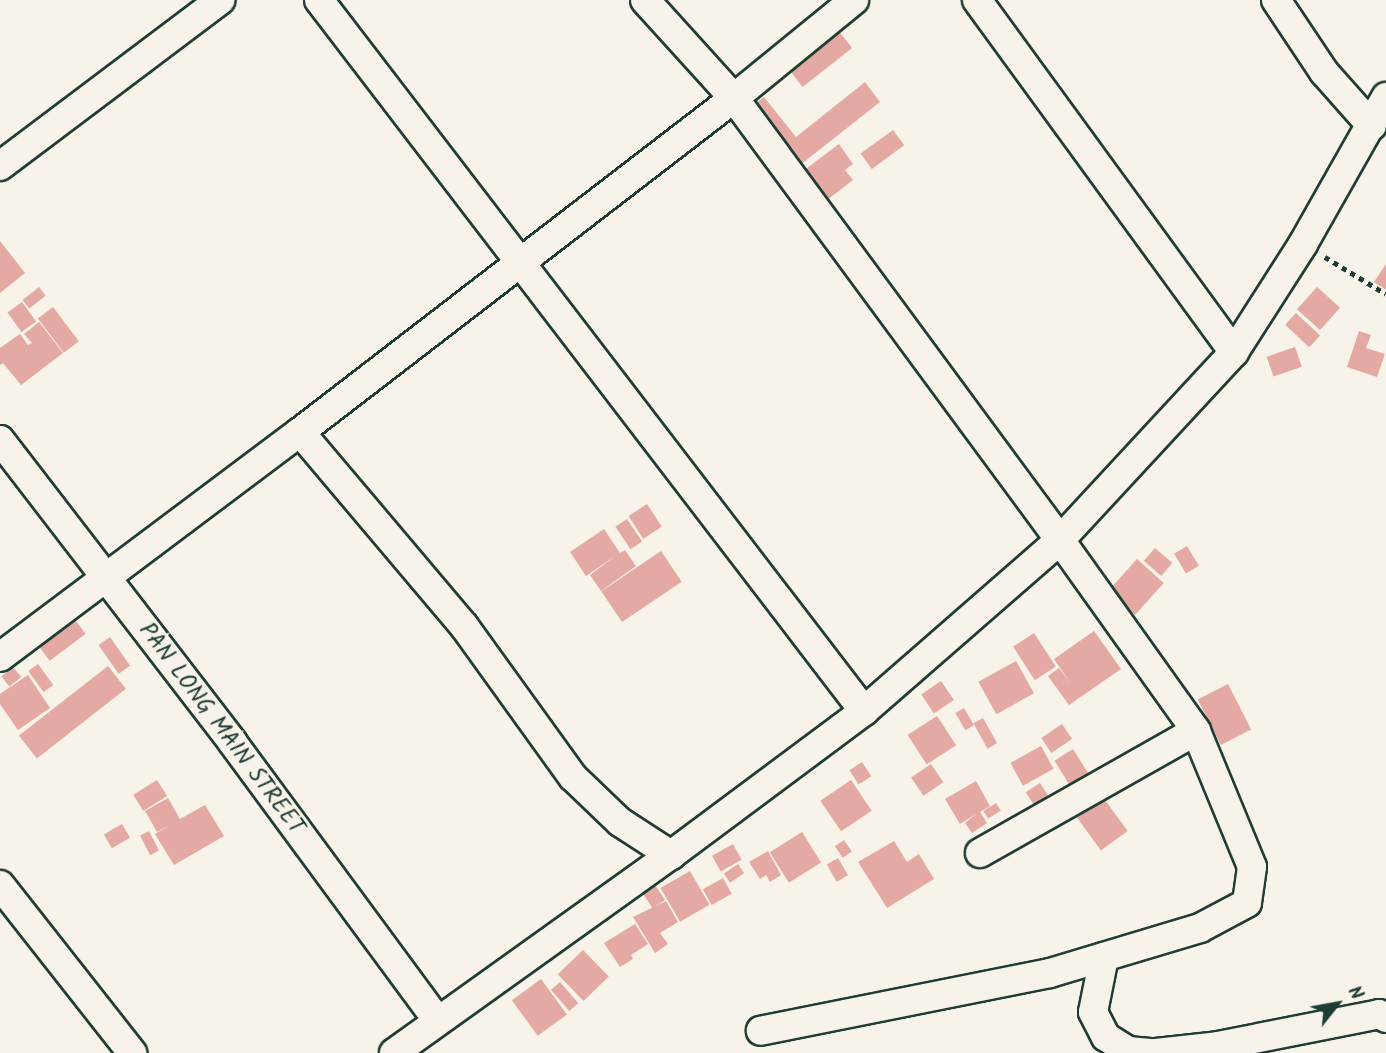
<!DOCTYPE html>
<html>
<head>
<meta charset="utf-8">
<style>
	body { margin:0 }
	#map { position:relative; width:1386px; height:1053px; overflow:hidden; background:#f7f3e8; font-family:Kalam,sans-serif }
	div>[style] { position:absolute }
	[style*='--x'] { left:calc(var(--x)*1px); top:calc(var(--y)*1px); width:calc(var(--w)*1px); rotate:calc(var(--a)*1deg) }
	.building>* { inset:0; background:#e3a9a2; transform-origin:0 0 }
	.path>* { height:4.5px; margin-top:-2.25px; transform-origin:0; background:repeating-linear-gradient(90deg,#1f3d34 0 5px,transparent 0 10px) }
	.roads { filter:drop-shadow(2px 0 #1f3d34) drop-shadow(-2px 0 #1f3d34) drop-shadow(0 2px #1f3d34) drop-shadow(0 -2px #1f3d34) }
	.minor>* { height:28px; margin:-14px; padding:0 14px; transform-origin:14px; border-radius:14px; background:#f7f3e8 }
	span { translate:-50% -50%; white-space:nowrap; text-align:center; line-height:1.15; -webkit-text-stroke:5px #f7f3e8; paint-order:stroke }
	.street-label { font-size:23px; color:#1f3d34 }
	.north { position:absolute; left:1302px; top:969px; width:70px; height:70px; -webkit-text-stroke:5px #f7f3e8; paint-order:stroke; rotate:59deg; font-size:19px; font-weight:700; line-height:28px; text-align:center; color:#1f3d34 }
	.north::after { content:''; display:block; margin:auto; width:24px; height:32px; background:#1f3d34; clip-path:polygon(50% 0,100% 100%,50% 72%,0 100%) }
</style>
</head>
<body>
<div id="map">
	<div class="building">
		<div style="left:838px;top:30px;width:23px;height:63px;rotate:52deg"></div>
		<div style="clip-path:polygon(865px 82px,880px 102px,795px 169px,748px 109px,764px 97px,796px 137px)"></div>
		<div style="left:893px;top:130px;width:19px;height:40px;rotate:54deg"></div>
		<div style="clip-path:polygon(839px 144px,853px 164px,845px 170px,853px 180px,822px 204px,795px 177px)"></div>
		<div style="clip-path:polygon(0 241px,25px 273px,0 293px)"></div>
		<div style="clip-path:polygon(1386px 264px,1386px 290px,1374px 282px)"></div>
		<div style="left:39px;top:287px;width:11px;height:21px;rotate:52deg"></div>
		<div style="left:1317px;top:287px;width:31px;height:30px;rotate:42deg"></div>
		<div style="left:22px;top:302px;width:24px;height:18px;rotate:54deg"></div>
		<div style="left:53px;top:307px;width:43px;height:19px;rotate:53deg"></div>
		<div style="left:1296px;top:313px;width:33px;height:16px;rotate:43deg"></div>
		<div style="clip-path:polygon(39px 322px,63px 353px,21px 385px,3px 363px,0 365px,0 348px,20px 334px,28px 345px,32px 343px,24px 334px)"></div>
		<div style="clip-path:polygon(1359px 331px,1371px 335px,1366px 348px,1385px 354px,1377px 377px,1347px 367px)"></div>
		<div style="left:1295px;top:347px;width:21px;height:30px;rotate:71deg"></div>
		<div style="left:647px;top:504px;width:27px;height:22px;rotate:57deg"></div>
		<div style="left:627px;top:519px;width:27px;height:14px;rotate:56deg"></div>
		<div style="clip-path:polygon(604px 529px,620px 553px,625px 550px,636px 566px,601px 591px,590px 575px,615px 556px,586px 576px,570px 552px)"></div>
		<div style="left:1187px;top:546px;width:23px;height:15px;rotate:59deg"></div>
		<div style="left:1155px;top:548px;width:23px;height:17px;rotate:41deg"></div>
		<div style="left:661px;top:551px;width:37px;height:72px;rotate:56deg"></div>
		<div style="left:1137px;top:559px;width:36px;height:43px;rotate:42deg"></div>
		<div style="left:73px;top:617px;width:21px;height:45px;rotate:53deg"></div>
		<div style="clip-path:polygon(1094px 631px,1121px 669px,1069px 705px,1048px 676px,1059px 668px,1071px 684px,1054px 659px)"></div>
		<div style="left:1034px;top:633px;width:40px;height:25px;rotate:57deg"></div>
		<div style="left:110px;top:637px;width:35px;height:14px;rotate:55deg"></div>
		<div style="left:1016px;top:661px;width:37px;height:43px;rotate:61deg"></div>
		<div style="left:38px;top:664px;width:26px;height:12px;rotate:54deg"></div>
		<div style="left:108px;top:666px;width:29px;height:113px;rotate:52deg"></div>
		<div style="left:13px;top:667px;width:13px;height:15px;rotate:51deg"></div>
		<div style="clip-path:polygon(28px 675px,50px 708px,18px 730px,0 704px,0 694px)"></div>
		<div style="left:941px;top:681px;width:23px;height:24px;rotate:56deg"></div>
		<div style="left:1228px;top:684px;width:51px;height:34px;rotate:63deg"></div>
		<div style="left:964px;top:708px;width:20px;height:10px;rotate:60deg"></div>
		<div style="left:937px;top:716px;width:35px;height:35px;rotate:57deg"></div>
		<div style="left:983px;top:718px;width:29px;height:11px;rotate:61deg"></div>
		<div style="left:1062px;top:724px;width:18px;height:25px;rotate:56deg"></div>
		<div style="left:1041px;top:746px;width:26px;height:35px;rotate:61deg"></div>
		<div style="left:1073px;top:749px;width:32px;height:22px;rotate:58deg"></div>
		<div style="left:862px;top:762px;width:17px;height:15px;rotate:57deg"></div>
		<div style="left:931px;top:764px;width:22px;height:24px;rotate:56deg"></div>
		<div style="left:157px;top:780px;width:19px;height:28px;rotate:58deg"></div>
		<div style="left:851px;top:780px;width:37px;height:37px;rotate:56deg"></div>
		<div style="clip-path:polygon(976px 781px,990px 806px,980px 812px,987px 823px,972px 833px,965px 823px,976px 814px,960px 824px,945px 799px)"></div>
		<div style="left:1040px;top:783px;width:27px;height:17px;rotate:57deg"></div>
		<div style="left:1100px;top:793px;width:47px;height:33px;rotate:54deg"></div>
		<div style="clip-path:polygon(168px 798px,180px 819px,205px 805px,224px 836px,174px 865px,155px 834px,170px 825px,157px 832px,145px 811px)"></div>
		<div style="left:996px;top:803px;width:9px;height:15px;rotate:58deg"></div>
		<div style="left:122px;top:824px;width:16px;height:21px;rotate:60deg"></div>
		<div style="left:149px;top:831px;width:22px;height:10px;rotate:63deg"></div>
		<div style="left:802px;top:832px;width:36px;height:38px;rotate:58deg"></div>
		<div style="left:844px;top:840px;width:14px;height:11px;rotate:56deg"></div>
		<div style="clip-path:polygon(894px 841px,907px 862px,919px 854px,934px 879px,887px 908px,858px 862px)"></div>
		<div style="left:733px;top:844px;width:18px;height:24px;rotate:61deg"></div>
		<div style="clip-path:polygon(768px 851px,781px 875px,770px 882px,766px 875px,760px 879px,749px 862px)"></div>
		<div style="left:838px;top:858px;width:20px;height:13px;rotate:60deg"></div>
		<div style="left:738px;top:864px;width:11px;height:17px;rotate:56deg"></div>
		<div style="left:690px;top:871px;width:39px;height:34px;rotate:60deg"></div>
		<div style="left:723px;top:878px;width:18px;height:23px;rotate:61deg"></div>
		<div style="left:655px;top:885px;width:18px;height:15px;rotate:56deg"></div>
		<div style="clip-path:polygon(666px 901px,678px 922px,660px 933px,668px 944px,655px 953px,633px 917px)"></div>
		<div style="clip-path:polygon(635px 924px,648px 944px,631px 955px,633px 959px,620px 967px,604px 943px)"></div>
		<div style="left:583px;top:950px;width:37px;height:35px;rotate:46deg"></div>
		<div style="left:541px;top:979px;width:44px;height:36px;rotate:54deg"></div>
		<div style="left:560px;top:982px;width:28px;height:12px;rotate:49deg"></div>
	</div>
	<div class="path">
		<div style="--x:1325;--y:257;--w:71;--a:31.2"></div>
	</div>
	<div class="roads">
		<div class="minor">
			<div style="--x:319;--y:0;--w:896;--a:52.53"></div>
			<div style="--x:645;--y:0;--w:132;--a:47.8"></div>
			<div style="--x:734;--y:98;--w:549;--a:53.59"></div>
			<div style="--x:1060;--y:540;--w:234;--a:54.5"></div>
			<div style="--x:1196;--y:731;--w:147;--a:67.6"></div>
			<div style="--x:1252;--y:867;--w:36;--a:98"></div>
			<div style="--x:1247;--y:903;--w:53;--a:152"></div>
			<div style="--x:1200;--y:928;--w:157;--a:163.3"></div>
			<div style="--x:1050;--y:973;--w:295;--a:168.7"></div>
			<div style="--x:977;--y:0;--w:436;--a:53.9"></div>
			<div style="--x:1276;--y:0;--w:87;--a:56.3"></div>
			<div style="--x:1324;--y:72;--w:72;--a:48.4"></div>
			<div style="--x:0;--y:166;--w:276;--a:-37"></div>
			<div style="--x:300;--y:432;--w:254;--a:49.8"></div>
			<div style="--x:464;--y:626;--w:186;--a:54.2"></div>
			<div style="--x:573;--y:777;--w:65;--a:43.8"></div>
			<div style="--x:620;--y:822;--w:61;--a:32.9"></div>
			<div style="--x:0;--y:440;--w:382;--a:52.4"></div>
			<div style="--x:233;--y:743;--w:345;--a:53.6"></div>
			<div style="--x:0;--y:657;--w:375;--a:-36.9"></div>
			<div style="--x:300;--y:432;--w:548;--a:-37.58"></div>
			<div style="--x:734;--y:98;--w:155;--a:-39.2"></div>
			<div style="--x:980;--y:853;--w:248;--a:-29.5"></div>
			<div style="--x:0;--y:885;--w:214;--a:51.8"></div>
			<div style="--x:1104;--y:957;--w:56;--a:101.3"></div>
			<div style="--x:1093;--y:1012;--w:28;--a:63"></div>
			<div style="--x:1106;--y:1037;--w:26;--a:32"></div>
			<div style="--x:1128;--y:1051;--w:22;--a:5"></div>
			<div style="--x:394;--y:1053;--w:340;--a:-35.6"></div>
			<div style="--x:671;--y:855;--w:241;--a:-36.7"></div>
			<div style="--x:864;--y:711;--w:260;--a:-41.1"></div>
			<div style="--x:1060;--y:540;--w:256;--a:-47.2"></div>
			<div style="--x:1234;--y:352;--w:128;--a:-57.4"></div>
			<div style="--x:1303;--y:244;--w:169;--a:-60.5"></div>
			<div style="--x:1156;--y:1053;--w:62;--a:-6.4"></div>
			<div style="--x:1218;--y:1046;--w:164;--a:-11.2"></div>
			<div style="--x:1379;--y:1014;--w:8;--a:30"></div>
		</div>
	</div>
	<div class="street-label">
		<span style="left:221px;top:729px;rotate:53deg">PAN LONG MAIN STREET</span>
	</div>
	<div class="north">N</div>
</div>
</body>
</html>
